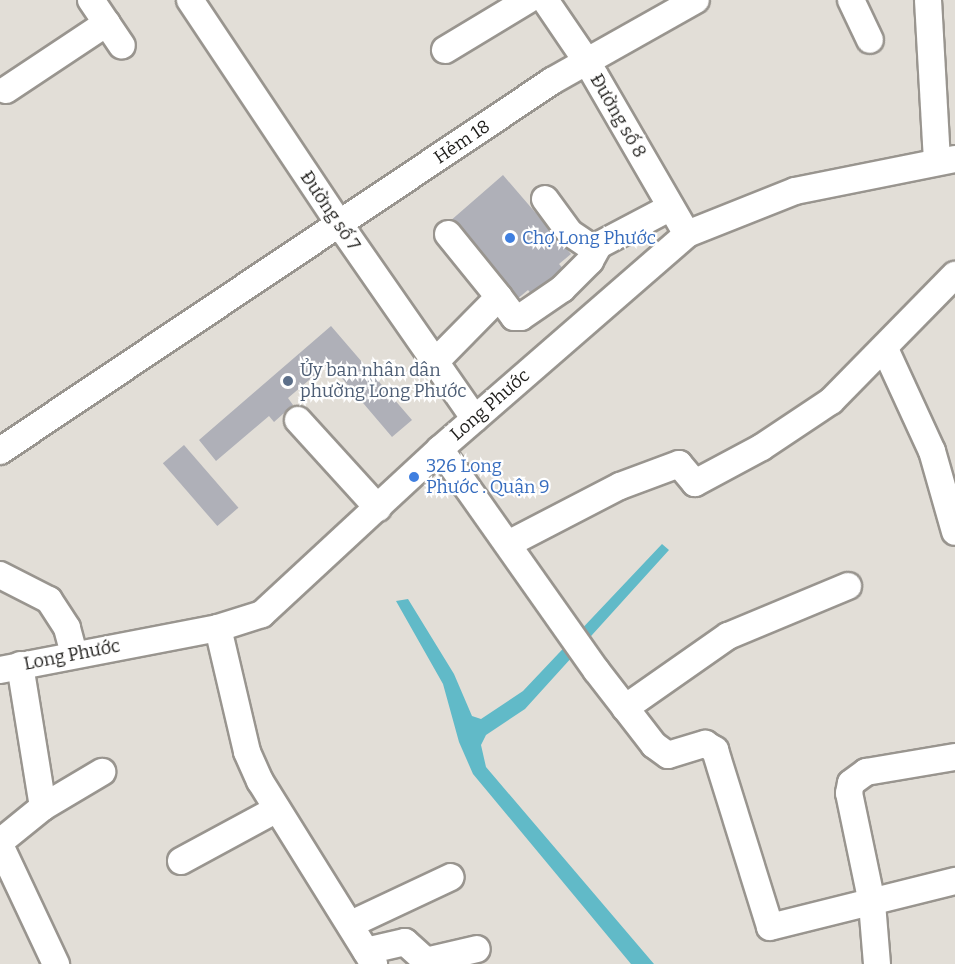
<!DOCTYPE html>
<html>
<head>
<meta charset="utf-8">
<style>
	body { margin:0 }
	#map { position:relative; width:955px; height:964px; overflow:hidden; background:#e2ded7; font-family:Bitter,serif }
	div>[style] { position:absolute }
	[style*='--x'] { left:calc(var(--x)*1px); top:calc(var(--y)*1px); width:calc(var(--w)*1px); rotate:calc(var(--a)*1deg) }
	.water>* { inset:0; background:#61bac8 }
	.building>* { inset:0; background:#afb0b8; transform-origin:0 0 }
	.roads { filter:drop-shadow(2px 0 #99958f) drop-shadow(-2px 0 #99958f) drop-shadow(0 2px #99958f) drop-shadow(0 -2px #99958f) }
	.minor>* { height:26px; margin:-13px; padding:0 13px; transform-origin:13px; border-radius:13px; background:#fff }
	.dots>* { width:16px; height:16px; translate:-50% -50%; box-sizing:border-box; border:3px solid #fff; border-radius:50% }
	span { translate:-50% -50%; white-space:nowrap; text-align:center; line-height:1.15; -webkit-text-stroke:4.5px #fff; paint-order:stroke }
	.street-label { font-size:18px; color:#1d1c19 }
	.shop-label { font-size:18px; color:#366cbe }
	.left { translate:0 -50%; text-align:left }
	.service-label { font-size:18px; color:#4e5e75 }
</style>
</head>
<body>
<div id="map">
	<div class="water">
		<div style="clip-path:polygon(662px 544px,669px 550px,525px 709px,486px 735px,481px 745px,486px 767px,654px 964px,631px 964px,473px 774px,459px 742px,443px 684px,396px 601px,408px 599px,454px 674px,472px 716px,481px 719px,523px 691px)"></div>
	</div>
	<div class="building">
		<div style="clip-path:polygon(503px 175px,571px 254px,559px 264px,566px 272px,536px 299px,528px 290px,516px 300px,449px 222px)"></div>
		<div style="clip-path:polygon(331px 326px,412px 420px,392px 437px,329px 363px,288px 398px,293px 405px,274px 422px,269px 416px,216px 461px,199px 440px)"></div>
		<div style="left:184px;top:445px;width:83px;height:28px;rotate:49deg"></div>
	</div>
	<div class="roads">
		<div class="minor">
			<div style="--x:91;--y:0;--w:55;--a:56"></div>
			<div style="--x:190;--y:0;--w:270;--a:56.3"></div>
			<div style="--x:340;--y:225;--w:236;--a:55.2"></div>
			<div style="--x:545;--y:0;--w:73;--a:55.7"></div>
			<div style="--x:586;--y:60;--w:201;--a:59.9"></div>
			<div style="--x:851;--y:0;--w:44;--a:64.6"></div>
			<div style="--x:928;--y:0;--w:161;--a:86.8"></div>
			<div style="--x:445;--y:50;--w:97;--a:-31.1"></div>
			<div style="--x:6;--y:90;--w:121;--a:-33.6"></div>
			<div style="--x:545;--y:199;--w:42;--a:53.7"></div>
			<div style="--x:570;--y:233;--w:22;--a:34"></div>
			<div style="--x:588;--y:245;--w:11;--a:0"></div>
			<div style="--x:599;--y:245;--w:81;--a:-27.8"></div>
			<div style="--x:499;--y:297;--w:25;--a:53"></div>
			<div style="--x:514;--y:317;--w:7;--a:0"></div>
			<div style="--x:521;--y:317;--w:50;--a:-34.3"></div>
			<div style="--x:562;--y:289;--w:40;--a:-45"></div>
			<div style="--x:590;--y:261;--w:18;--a:-61"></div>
			<div style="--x:885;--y:349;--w:112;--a:65.3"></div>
			<div style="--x:932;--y:451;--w:84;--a:74.1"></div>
			<div style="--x:435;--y:362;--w:91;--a:-45.4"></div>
			<div style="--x:499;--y:297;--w:81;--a:-129"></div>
			<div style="--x:298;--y:420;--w:119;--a:47.7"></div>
			<div style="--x:440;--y:449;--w:271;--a:54.8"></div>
			<div style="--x:596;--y:670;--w:95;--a:52.3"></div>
			<div style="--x:654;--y:745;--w:17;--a:36"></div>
			<div style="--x:668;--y:755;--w:39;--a:-17"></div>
			<div style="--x:705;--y:744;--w:12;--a:31"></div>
			<div style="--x:715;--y:750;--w:185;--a:72.7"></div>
			<div style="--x:770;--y:927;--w:191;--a:-14"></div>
			<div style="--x:0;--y:451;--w:665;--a:-33.83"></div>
			<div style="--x:552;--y:81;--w:165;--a:-29.4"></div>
			<div style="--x:508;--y:544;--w:126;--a:-27.4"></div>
			<div style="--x:620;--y:486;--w:63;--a:-20.4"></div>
			<div style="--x:679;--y:464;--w:25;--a:50"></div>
			<div style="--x:695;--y:483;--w:76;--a:-28.2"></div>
			<div style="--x:762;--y:447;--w:83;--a:-33.7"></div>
			<div style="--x:831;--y:401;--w:177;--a:-45.5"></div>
			<div style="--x:0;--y:575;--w:55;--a:27"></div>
			<div style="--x:49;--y:600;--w:33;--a:57"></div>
			<div style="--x:67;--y:628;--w:27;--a:75"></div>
			<div style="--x:218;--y:628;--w:127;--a:76.8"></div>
			<div style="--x:247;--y:752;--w:32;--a:66"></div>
			<div style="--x:260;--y:781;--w:216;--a:58.1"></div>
			<div style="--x:20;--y:665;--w:144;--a:80.8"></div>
			<div style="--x:0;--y:670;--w:222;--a:-10.9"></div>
			<div style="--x:218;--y:628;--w:46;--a:-17.7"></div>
			<div style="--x:262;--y:614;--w:243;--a:-42.8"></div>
			<div style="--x:440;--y:449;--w:327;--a:-41"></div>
			<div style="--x:687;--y:234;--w:116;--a:-21.7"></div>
			<div style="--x:795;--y:191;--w:163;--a:-11.3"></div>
			<div style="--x:625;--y:708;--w:126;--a:-35"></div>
			<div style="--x:728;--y:636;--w:130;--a:-22.6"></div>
			<div style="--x:0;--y:842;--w:55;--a:-39.1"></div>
			<div style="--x:43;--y:807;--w:69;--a:-30.7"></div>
			<div style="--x:0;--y:845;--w:132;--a:64.8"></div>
			<div style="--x:181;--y:861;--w:109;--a:-28.4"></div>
			<div style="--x:351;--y:924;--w:110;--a:-25.2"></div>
			<div style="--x:366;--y:951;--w:40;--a:-13"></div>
			<div style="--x:405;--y:942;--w:28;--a:42"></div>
			<div style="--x:426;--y:961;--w:52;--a:-13.2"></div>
			<div style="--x:877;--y:964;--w:61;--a:-94.7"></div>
			<div style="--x:872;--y:903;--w:112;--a:-101.8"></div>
			<div style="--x:849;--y:793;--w:10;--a:-79"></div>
			<div style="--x:851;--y:783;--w:19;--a:-36"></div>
			<div style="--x:866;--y:772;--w:90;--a:-9.6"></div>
		</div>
	</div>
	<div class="dots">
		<div style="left:510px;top:238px;background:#3f7fe0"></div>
		<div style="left:288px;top:381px;background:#5c6f8a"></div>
		<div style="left:414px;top:477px;background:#3f7fe0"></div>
	</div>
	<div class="street-label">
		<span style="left:618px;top:116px;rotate:60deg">Đường số 8</span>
		<span style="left:462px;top:142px;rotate:-34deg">Hẻm 18</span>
		<span style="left:330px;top:211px;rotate:56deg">Đường số 7</span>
		<span style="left:490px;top:405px;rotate:-41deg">Long Phước</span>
		<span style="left:72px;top:655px;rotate:-11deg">Long Phước</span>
	</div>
	<div class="shop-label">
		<span class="left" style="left:522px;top:238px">Chợ Long Phước</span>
		<span class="left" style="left:426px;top:477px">326 Long<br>Phước . Quận 9</span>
	</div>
	<div class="service-label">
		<span class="left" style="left:300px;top:381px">Ủy ban nhân dân<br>phường Long Phước</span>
	</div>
</div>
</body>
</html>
